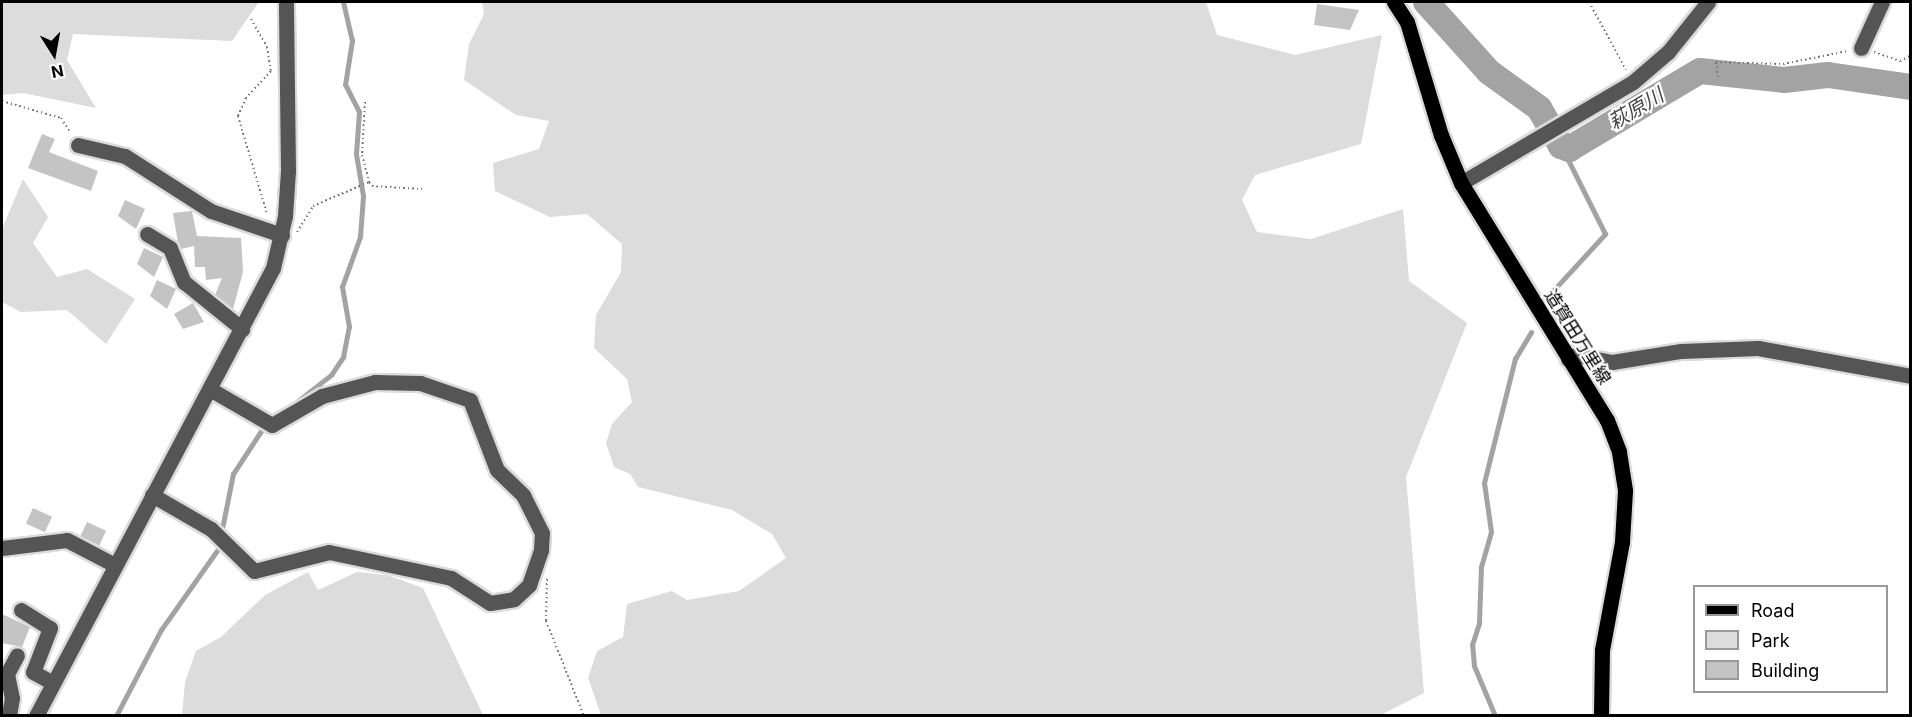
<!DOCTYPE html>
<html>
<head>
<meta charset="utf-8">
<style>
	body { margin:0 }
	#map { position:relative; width:1912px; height:717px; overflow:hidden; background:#fff; font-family:Inter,"Noto Sans JP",sans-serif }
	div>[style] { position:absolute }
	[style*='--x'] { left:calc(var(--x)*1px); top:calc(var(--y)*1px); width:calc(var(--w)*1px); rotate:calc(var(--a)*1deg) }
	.green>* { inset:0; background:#dcdcdc }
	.stream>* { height:4.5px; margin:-2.25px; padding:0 2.25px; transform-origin:2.25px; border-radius:2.25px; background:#a3a3a3 }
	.river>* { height:26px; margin:-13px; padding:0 13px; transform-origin:13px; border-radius:13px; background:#a3a3a3 }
	.building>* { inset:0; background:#c4c4c4; transform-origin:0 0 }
	.path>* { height:2px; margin-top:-1px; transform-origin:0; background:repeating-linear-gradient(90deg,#777 0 1.5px,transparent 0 4.5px) }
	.roads { filter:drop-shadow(2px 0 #dbdbdb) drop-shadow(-2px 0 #dbdbdb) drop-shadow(0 2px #dbdbdb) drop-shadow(0 -2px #dbdbdb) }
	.minor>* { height:15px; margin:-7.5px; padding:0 7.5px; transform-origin:7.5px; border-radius:7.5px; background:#555 }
	.major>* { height:15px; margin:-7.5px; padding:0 7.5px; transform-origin:7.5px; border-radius:7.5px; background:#000 }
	span { translate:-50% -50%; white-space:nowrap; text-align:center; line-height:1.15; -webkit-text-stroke:4.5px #fff; paint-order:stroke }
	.street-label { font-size:18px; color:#000 }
	.water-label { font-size:20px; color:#444; font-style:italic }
	.frame { position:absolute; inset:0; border:3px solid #000; pointer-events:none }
	.legend { position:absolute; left:1693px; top:585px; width:195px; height:108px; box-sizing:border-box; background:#fff; border:2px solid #999; margin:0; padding:8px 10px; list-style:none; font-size:18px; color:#000 }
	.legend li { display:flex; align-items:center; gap:12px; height:30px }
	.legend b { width:30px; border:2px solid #999 }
	.north { position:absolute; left:24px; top:24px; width:60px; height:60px; -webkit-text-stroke:4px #fff; paint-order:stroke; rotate:169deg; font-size:16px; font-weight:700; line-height:24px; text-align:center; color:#000 }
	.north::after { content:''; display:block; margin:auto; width:21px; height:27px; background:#000; clip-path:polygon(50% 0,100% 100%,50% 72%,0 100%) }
</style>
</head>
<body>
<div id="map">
	<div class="green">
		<div style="clip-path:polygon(2px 2px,259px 2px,232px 41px,73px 34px,67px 60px,96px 108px,23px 93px,2px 95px)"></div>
		<div style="clip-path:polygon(482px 2px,1206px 2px,1217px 35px,1295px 55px,1382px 35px,1361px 144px,1255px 175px,1242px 200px,1257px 232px,1311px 239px,1403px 209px,1409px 281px,1467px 323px,1406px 477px,1424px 693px,1379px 716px,601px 715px,588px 678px,597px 651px,623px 637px,627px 604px,672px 591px,687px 600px,739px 591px,786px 558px,772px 534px,732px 510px,638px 487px,630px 474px,614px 467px,606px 443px,612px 424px,632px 402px,627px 379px,594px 348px,596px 315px,621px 272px,622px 244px,587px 214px,550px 217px,495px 191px,493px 163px,539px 149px,549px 121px,516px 115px,464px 80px,469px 44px,484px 14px)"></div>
		<div style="clip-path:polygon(23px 179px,48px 217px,33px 243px,57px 277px,87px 269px,135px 299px,106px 344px,67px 310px,21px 312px,2px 302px,2px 229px)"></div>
		<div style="clip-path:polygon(308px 572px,318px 590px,357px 572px,387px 575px,423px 588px,483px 715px,182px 715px,185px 682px,196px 651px,221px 637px,265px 595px)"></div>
	</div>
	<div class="stream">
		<div style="--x:1551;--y:293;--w:80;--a:-47.5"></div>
		<div style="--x:1605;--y:234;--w:98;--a:-116.6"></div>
		<div style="--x:294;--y:404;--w:47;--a:-38.1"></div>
		<div style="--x:331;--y:375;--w:22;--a:-56"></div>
		<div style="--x:343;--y:357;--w:31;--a:-79"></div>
		<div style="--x:349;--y:327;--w:41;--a:-99.9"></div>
		<div style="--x:342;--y:287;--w:53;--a:-70.2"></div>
		<div style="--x:360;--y:237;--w:41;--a:-85.8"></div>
		<div style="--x:363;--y:196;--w:43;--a:-99.5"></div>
		<div style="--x:356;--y:154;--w:42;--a:-85.9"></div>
		<div style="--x:359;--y:112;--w:30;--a:-117"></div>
		<div style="--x:345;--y:85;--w:45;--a:-81"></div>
		<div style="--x:352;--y:41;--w:40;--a:-103"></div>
		<div style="--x:221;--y:534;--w:61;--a:-78.7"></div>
		<div style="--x:233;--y:474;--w:59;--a:-56.9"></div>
		<div style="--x:116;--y:716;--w:97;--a:-62.4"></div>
		<div style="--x:161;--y:630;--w:104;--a:-54.8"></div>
		<div style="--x:1495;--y:716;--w:54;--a:-112.8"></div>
		<div style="--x:1474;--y:666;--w:21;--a:-95"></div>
		<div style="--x:1472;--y:645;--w:23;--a:-72"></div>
		<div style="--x:1479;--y:623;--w:56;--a:-88"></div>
		<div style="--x:1481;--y:567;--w:36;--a:-74"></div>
		<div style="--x:1491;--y:532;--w:49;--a:-98.1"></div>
		<div style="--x:1484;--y:483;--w:128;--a:-76"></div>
		<div style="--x:1515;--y:359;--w:31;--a:-59"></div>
	</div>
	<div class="river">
		<div style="--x:1426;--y:2;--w:94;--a:48"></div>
		<div style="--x:1489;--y:72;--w:62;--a:35.8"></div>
		<div style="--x:1539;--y:108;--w:44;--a:59.9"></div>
		<div style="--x:1561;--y:146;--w:9;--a:21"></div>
		<div style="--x:1569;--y:149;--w:152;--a:-30.8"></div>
		<div style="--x:1700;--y:71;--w:84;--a:6.1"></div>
		<div style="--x:1784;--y:80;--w:44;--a:-6.5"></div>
		<div style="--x:1828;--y:75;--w:83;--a:8.3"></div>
	</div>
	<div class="building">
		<div style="clip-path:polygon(1317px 4px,1359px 10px,1350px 30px,1314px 25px)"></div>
		<div style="clip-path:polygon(42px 134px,55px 139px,49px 152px,98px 171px,91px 191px,28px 168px)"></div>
		<div style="clip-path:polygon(125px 200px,145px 209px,136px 229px,118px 216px)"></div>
		<div style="clip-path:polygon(192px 211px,197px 236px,241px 238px,243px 272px,233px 309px,215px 295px,222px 278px,206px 280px,205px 267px,195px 267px,194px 246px,181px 249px,178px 243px,173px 213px)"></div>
		<div style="clip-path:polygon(144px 248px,163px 257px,154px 277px,137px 264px)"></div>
		<div style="clip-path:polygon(157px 280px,176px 289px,167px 309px,150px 296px)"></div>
		<div style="clip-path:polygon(193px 303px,204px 322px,183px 329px,174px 314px)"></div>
		<div style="left:33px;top:508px;width:21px;height:17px;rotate:25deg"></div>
		<div style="left:87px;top:522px;width:21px;height:16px;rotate:25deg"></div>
		<div style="clip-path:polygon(2px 614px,30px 627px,22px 647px,2px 643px)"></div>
	</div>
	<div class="path">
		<div style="--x:1589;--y:2;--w:77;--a:61.4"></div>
		<div style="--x:251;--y:19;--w:32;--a:60"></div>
		<div style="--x:267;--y:47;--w:24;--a:81"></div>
		<div style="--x:271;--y:71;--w:37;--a:133"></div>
		<div style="--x:246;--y:98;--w:20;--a:114"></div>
		<div style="--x:238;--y:116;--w:102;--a:73.5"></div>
		<div style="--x:1874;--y:52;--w:28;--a:19"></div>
		<div style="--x:1900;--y:61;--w:11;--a:-27"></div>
		<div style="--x:1718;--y:77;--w:15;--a:-98"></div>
		<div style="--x:1716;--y:62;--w:67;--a:1.7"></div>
		<div style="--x:1783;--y:64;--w:66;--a:-11.3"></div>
		<div style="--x:2;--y:101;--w:61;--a:16.1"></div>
		<div style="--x:61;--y:118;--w:17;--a:57"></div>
		<div style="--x:365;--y:102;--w:53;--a:93.2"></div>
		<div style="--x:362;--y:155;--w:28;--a:75"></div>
		<div style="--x:369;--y:182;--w:5;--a:53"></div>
		<div style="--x:372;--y:186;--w:50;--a:3.4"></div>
		<div style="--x:297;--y:232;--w:31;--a:-58"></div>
		<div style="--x:313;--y:206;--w:61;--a:-23.2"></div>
		<div style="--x:547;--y:579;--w:42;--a:91.4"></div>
		<div style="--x:546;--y:621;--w:102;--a:68.2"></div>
	</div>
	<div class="roads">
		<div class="minor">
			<div style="--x:1861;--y:48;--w:51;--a:-65.5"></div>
			<div style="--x:78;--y:145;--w:48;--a:13.2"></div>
			<div style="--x:125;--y:156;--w:102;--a:32.6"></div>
			<div style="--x:211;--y:211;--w:75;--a:18.7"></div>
			<div style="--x:1461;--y:183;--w:199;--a:-30.4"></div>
			<div style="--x:1633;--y:82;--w:46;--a:-40.6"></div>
			<div style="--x:1668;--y:52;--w:64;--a:-51.3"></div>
			<div style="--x:147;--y:234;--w:27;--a:31"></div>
			<div style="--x:170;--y:248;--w:37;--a:68"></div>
			<div style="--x:184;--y:282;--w:75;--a:39"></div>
			<div style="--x:1568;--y:359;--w:9;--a:-27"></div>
			<div style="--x:1576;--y:355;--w:37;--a:11"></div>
			<div style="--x:1612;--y:362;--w:70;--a:-9.1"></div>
			<div style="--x:1681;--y:351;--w:77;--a:-2.2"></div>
			<div style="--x:1758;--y:348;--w:155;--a:10.4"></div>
			<div style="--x:152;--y:495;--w:68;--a:30"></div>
			<div style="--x:211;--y:529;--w:60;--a:44.3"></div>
			<div style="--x:254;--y:571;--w:77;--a:-14.2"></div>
			<div style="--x:329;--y:552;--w:125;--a:12"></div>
			<div style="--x:451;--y:578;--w:46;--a:32.7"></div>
			<div style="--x:490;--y:603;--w:24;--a:-9"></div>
			<div style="--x:514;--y:599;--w:21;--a:-43"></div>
			<div style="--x:529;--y:585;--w:37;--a:-71"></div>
			<div style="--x:541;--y:550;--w:17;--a:-87"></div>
			<div style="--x:542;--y:533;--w:42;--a:-116.6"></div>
			<div style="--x:523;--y:495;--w:36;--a:-136"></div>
			<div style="--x:497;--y:470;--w:75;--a:-111.1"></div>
			<div style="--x:470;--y:400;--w:53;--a:-161.2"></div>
			<div style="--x:420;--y:383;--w:45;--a:-178.7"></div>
			<div style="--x:375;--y:382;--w:55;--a:165.2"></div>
			<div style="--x:322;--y:396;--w:58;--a:149.9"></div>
			<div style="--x:272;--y:425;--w:72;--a:-149.9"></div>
			<div style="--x:2;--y:548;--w:65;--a:-7"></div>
			<div style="--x:67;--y:540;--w:52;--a:27.6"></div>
			<div style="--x:21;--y:610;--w:34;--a:32"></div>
			<div style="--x:50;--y:628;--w:47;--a:111.1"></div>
			<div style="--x:33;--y:672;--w:21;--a:29"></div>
			<div style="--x:9;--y:716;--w:18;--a:-81"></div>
			<div style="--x:12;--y:698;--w:25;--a:-102"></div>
			<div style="--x:7;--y:674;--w:21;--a:-62"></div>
			<div style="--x:36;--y:716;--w:507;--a:-62.12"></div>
			<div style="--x:273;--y:268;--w:53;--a:-77"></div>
			<div style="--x:285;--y:216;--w:45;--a:-86.2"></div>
			<div style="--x:288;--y:171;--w:169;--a:-90.7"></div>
		</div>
		<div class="major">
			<div style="--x:1394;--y:2;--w:24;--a:57"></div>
			<div style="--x:1407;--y:22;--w:118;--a:73.3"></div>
			<div style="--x:1441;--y:135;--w:52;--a:67.4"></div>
			<div style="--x:1461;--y:183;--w:278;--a:58.4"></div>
			<div style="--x:1607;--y:420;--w:34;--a:69"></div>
			<div style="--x:1619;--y:452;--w:39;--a:81"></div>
			<div style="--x:1625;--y:491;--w:51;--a:93.4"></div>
			<div style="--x:1622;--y:542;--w:110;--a:100.5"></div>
			<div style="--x:1602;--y:650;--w:66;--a:90.9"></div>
		</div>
	</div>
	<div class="street-label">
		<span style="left:1577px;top:337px;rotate:58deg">造賀田万里線</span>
	</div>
	<div class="water-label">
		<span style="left:1636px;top:109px;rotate:-31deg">萩原川</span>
	</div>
	<div class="frame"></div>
	<ul class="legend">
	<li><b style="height:8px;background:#000"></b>Road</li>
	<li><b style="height:16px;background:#dcdcdc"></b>Park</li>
	<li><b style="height:16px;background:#c4c4c4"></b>Building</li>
	</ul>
	<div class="north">N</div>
</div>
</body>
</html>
